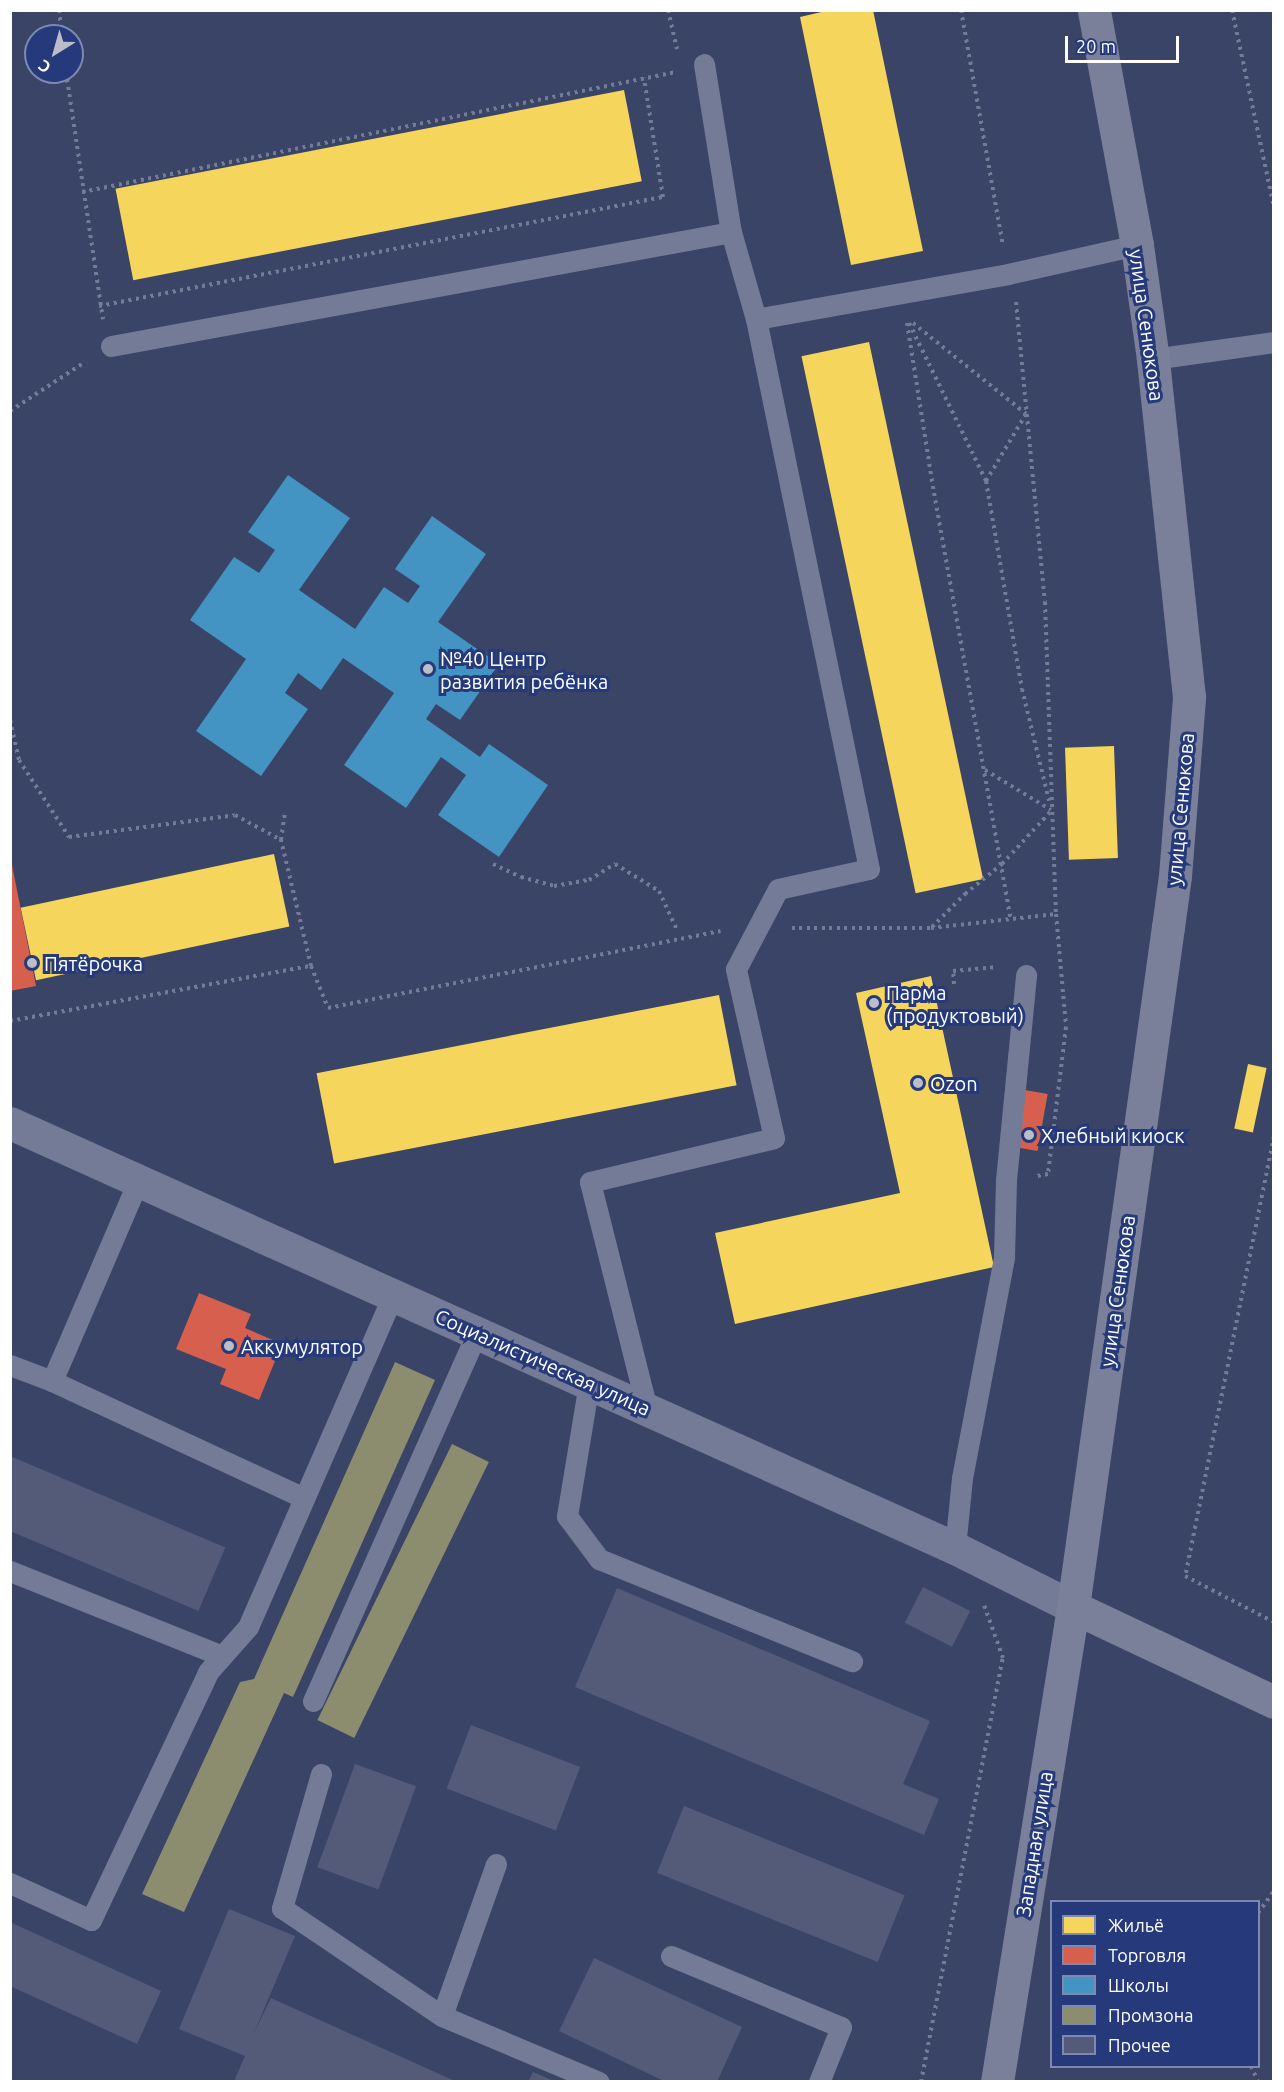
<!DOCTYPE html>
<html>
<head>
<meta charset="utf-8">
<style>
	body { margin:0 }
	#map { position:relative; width:1284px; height:2092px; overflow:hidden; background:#3a4467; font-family:Ubuntu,sans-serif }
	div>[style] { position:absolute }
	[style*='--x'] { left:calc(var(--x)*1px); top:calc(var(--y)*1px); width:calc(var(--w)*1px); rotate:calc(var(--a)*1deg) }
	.homes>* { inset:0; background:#f6d55c; transform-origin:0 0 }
	.shops>* { inset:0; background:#d6604d; transform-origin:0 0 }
	.schools>* { inset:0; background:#4393c3 }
	.industry>* { inset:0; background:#8c8c6e; transform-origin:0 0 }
	.building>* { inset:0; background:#535b78; transform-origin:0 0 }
	.path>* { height:4px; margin-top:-2px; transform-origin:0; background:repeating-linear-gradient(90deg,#747b96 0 3px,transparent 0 7.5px) }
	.lane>* { height:21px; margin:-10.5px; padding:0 10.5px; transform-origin:10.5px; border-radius:10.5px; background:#747b96 }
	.street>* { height:33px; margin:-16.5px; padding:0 16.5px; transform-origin:16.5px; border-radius:16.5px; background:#747b96 }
	.secondary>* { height:33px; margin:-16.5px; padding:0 16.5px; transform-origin:16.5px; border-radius:16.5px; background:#7a809a }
	.dots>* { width:16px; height:16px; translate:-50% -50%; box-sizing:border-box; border:3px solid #263a7b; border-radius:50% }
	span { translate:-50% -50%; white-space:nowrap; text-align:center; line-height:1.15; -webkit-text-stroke:6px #263a7b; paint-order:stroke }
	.street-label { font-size:20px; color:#fff }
	.poi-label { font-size:20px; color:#fff }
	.left { translate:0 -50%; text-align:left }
	.frame { position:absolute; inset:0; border:12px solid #fff; pointer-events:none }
	.legend { position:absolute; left:1050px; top:1900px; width:210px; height:168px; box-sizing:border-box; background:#263a7b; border:2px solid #7d89b0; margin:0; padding:8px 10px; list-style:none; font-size:18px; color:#fff }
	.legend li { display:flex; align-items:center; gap:12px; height:30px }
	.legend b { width:30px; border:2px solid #7d89b0 }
	.north { position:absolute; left:24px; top:24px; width:60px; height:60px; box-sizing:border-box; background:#263a7b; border:2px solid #7d89b0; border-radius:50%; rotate:217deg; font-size:16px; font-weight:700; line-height:24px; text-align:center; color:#fff }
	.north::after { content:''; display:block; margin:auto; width:21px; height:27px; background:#babeca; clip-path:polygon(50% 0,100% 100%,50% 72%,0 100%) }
	.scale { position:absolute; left:1065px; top:36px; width:114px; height:27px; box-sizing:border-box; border:3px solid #fff; border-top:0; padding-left:8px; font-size:18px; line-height:21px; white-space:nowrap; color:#fff; -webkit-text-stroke:4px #263a7b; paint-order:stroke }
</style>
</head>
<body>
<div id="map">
	<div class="homes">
		<div style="clip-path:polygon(830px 10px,873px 10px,923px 251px,851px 265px,800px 17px)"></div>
		<div style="left:624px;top:90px;width:93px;height:518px;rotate:79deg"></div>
		<div style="left:869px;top:342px;width:549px;height:69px;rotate:78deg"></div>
		<div style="left:1114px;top:746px;width:112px;height:49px;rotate:88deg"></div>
		<div style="left:274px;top:854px;width:74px;height:259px;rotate:78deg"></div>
		<div style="clip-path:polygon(931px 976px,994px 1267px,735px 1324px,715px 1233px,900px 1193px,856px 993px)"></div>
		<div style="left:719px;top:995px;width:92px;height:410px;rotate:79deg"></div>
		<div style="left:1248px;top:1064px;width:19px;height:66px;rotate:12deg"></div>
	</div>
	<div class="shops">
		<div style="clip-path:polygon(12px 865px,36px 986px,10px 991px,10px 866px)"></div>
		<div style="left:1025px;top:1090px;width:23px;height:58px;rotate:10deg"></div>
		<div style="clip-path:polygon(199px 1293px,251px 1314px,245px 1328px,282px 1344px,259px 1400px,220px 1384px,226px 1369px,176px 1349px)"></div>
	</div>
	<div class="schools">
		<div style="clip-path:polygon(288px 475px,350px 518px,299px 590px,355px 629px,384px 587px,408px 603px,420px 586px,395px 569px,432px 516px,486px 554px,438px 622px,499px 664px,460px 720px,436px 704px,426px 719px,480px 757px,489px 744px,548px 785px,499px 857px,438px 815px,466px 775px,441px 757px,406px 808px,344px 765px,394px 693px,343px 658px,321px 690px,298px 673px,285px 693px,308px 709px,261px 776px,196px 731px,246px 659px,190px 620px,234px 557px,259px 573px,275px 550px,248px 532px)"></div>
	</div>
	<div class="industry">
		<div style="clip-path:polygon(395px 1362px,435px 1380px,293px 1697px,284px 1693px,184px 1912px,142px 1894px,240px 1682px,254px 1679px)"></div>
		<div style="left:452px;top:1444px;width:41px;height:307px;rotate:26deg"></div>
	</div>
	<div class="building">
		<div style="left:10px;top:1456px;width:234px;height:69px;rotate:23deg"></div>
		<div style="left:923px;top:1587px;width:53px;height:40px;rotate:27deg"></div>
		<div style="clip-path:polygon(617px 1588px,930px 1721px,903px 1784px,939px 1799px,924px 1835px,575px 1687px)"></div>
		<div style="left:471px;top:1725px;width:117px;height:68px;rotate:21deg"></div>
		<div style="left:355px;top:1764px;width:65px;height:110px;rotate:20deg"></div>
		<div style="left:684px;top:1806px;width:238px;height:72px;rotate:22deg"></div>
		<div style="clip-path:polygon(229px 1909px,295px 1936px,253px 2035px,271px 1998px,457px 2082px,240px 2082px,235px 2079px,245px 2056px,179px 2029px)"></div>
		<div style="clip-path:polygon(10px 1922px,161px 1991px,137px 2044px,10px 1986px)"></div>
		<div style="clip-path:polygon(594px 1958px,742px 2027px,717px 2082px,666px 2082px,559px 2031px)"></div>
		<div style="clip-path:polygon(533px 2072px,556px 2082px,528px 2082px)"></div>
	</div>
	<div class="path">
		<div style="--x:59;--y:10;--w:26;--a:83"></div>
		<div style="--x:668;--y:10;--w:40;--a:77"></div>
		<div style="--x:961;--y:10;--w:239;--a:79.9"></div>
		<div style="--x:1232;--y:10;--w:202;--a:78"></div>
		<div style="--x:66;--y:72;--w:250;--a:81.5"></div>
		<div style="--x:82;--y:192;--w:606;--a:-11.42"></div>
		<div style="--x:1016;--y:302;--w:301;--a:84.5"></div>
		<div style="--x:1045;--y:602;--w:312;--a:88"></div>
		<div style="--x:1056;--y:914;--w:113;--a:84.9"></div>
		<div style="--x:1066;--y:1027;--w:148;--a:97"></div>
		<div style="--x:1048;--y:1174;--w:11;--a:170"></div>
		<div style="--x:99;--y:306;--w:574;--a:-10.94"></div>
		<div style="--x:663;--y:197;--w:121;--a:-99.1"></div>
		<div style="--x:907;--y:323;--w:172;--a:81"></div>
		<div style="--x:934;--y:493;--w:433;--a:79.8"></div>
		<div style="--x:909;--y:323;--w:176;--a:64"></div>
		<div style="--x:986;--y:481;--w:211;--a:80.2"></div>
		<div style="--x:1022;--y:689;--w:115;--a:76.4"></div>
		<div style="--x:913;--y:323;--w:145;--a:38.8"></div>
		<div style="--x:1026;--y:414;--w:78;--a:120.8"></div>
		<div style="--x:10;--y:411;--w:90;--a:-33.2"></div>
		<div style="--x:10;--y:720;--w:41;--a:77.3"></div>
		<div style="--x:19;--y:760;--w:92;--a:57"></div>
		<div style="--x:69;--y:837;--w:167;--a:-7.5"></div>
		<div style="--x:235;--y:815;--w:52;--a:28.5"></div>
		<div style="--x:985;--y:770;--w:77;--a:31.2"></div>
		<div style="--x:493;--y:864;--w:31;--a:25"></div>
		<div style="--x:521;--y:877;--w:34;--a:15"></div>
		<div style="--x:554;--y:886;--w:36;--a:-10"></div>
		<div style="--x:589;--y:880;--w:31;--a:-32"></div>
		<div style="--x:615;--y:864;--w:52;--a:31.5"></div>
		<div style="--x:659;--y:891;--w:43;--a:65.2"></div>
		<div style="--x:932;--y:927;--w:47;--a:-45"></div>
		<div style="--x:965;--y:894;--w:48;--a:-39"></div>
		<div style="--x:1002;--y:864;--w:72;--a:-47.2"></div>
		<div style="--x:792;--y:928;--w:139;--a:0"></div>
		<div style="--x:931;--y:928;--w:126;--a:-6.4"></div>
		<div style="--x:311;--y:966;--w:45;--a:68"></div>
		<div style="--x:328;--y:1008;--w:400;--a:-11.1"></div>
		<div style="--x:954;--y:984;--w:13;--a:-94"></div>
		<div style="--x:953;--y:971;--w:44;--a:-5.2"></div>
		<div style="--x:10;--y:1021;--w:306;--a:-10.4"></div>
		<div style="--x:311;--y:966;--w:130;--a:-103.4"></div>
		<div style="--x:281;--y:840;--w:30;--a:-82"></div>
		<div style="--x:1274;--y:1136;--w:449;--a:101.4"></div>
		<div style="--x:1185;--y:1576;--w:100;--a:27.3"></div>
		<div style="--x:1258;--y:1913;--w:27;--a:-54"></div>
		<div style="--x:1251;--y:2066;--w:17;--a:66"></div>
		<div style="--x:921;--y:2082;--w:432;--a:-79.1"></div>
		<div style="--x:1003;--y:1658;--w:59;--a:-109.7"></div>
	</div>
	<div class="lane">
		<div style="--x:704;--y:64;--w:170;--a:80.9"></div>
		<div style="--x:111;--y:346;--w:630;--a:-10.42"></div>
		<div style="--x:731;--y:232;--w:91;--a:74"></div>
		<div style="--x:756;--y:319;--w:256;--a:-10.1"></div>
		<div style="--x:1008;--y:274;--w:132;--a:-12.7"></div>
		<div style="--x:1153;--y:359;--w:122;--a:-8"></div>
		<div style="--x:10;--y:1365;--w:45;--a:20.9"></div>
		<div style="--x:52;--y:1381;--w:278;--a:24.9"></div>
		<div style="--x:52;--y:1381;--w:220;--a:-66.7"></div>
		<div style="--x:589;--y:1383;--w:135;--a:99.4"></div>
		<div style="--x:567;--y:1516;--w:54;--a:53.3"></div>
		<div style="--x:599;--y:1559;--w:273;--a:22"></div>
		<div style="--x:647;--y:1409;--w:234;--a:-104.1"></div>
		<div style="--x:590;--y:1182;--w:189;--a:-13.4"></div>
		<div style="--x:774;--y:1138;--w:173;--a:-102.7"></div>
		<div style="--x:736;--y:969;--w:90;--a:-62.3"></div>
		<div style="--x:778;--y:889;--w:93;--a:-12.4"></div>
		<div style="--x:869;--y:869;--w:561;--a:-101.61"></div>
		<div style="--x:955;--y:1548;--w:70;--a:-84.3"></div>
		<div style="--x:962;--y:1478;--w:225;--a:-79.2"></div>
		<div style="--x:1004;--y:1257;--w:77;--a:-88.5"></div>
		<div style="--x:1006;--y:1180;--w:206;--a:-84.4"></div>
		<div style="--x:10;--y:1571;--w:228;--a:21.8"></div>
		<div style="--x:313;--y:1701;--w:403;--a:-66"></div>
		<div style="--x:321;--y:1774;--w:140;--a:106.2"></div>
		<div style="--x:282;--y:1908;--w:193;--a:34"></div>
		<div style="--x:496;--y:1864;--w:161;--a:109.6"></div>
		<div style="--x:442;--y:2016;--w:170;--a:22.8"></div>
		<div style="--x:10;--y:1883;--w:89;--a:24.6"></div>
		<div style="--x:91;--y:1920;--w:274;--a:-64.7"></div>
		<div style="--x:208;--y:1672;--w:60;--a:-48.4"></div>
		<div style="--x:248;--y:1627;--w:362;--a:-66.4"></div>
		<div style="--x:671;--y:1956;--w:184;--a:22.7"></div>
		<div style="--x:841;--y:2027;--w:59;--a:111.8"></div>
	</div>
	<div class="street">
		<div style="--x:10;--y:1123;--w:1036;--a:24.22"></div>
		<div style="--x:955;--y:1548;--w:132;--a:26.6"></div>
	</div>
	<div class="secondary">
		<div style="--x:1073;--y:1607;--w:222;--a:25.3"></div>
		<div style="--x:997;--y:2082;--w:481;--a:-80.9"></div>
		<div style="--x:1073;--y:1607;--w:687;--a:-82.05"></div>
		<div style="--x:1168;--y:927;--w:51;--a:-82.2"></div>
		<div style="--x:1175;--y:876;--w:180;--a:-85.5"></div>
		<div style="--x:1189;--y:697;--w:340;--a:-96.1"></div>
		<div style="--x:1153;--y:359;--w:115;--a:-98"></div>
		<div style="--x:1137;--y:245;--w:239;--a:-100.4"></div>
	</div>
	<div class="dots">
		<div style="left:428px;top:669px;background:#babeca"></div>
		<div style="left:32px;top:963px;background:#babeca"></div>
		<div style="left:874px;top:1003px;background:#babeca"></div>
		<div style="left:918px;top:1083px;background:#babeca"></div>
		<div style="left:1029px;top:1135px;background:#babeca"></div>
		<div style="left:229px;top:1346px;background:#babeca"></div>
	</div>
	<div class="street-label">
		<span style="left:1147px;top:325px;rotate:82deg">улица Сенюкова</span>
		<span style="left:1180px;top:809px;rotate:-85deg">улица Сенюкова</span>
		<span style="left:1117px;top:1291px;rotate:-82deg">улица Сенюкова</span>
		<span style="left:543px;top:1362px;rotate:24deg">Социалистическая улица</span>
		<span style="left:1034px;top:1844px;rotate:-81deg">Западная улица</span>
	</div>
	<div class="poi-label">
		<span class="left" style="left:440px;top:670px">№40 Центр<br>развития ребёнка</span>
		<span class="left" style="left:44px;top:963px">Пятёрочка</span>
		<span class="left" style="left:886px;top:1004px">Парма<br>(продуктовый)</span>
		<span class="left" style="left:930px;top:1083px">Ozon</span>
		<span class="left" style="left:1041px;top:1135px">Хлебный киоск</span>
		<span class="left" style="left:241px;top:1346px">Аккумулятор</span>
	</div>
	<div class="frame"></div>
	<ul class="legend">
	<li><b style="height:16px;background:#f6d55c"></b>Жильё</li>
	<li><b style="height:16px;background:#d6604d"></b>Торговля</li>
	<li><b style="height:16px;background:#4393c3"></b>Школы</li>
	<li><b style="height:16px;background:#8c8c6e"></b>Промзона</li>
	<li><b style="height:16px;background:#535b78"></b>Прочее</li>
	</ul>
	<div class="north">С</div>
	<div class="scale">20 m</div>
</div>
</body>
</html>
